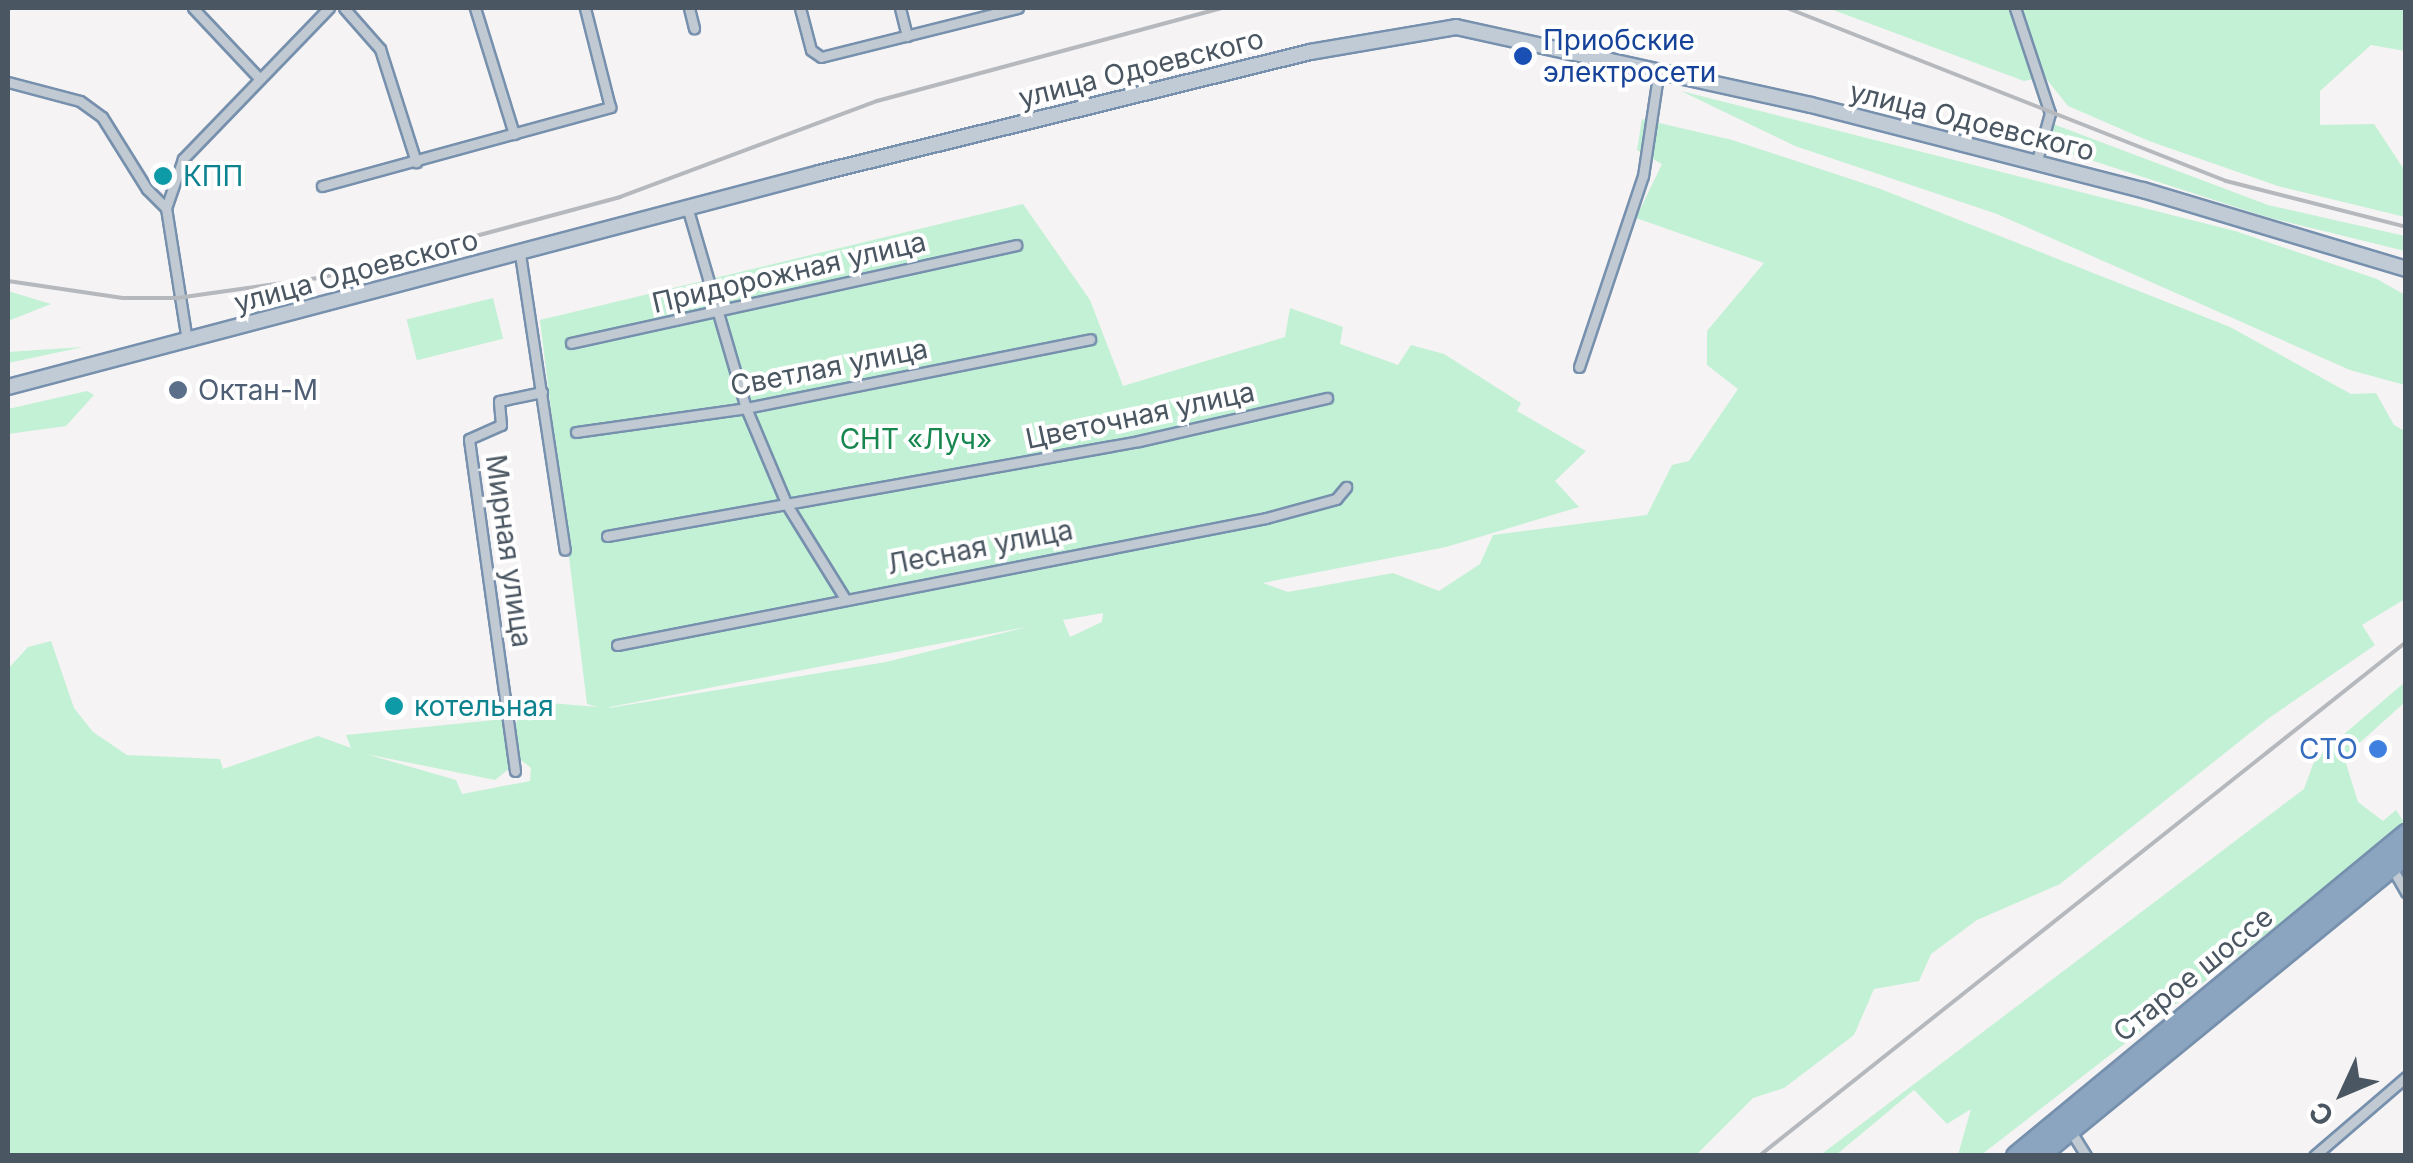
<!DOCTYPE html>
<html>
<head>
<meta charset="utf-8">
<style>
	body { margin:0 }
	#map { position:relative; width:2413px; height:1163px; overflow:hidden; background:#f5f3f3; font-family:Inter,sans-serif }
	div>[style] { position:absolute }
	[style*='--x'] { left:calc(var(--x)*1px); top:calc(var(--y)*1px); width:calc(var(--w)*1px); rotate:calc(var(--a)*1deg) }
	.green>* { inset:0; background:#c3f1d5; transform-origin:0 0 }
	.roads { filter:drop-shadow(2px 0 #7690ad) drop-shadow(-2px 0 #7690ad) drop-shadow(0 2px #7690ad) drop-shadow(0 -2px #7690ad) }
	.street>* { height:9px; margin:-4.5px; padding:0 4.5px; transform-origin:4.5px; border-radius:4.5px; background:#c1cad2 }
	.secondary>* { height:14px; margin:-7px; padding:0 7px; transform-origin:7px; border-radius:7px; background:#c1cbd6 }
	.highway>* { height:18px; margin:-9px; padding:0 9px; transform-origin:9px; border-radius:9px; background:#8ba5c1 }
	.rail>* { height:4px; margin:-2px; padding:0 2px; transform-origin:2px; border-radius:2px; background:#b5b8bd }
	.dots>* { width:28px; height:28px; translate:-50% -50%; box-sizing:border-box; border:5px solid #fff; border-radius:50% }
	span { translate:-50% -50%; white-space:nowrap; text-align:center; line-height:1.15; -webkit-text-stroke:8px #fff; paint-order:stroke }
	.transit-label { font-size:28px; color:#164399 }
	.left { translate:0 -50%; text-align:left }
	.street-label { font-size:28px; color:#4a5661 }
	.culture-label { font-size:28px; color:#0d838f }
	.service-label { font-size:28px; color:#4e5e75 }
	.park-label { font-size:28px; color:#17864f }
	.shop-label { font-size:28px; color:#366cbe }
	.right { translate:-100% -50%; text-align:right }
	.frame { position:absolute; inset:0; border:10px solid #4a5661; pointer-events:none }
	.north { position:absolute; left:2293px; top:1043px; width:100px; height:100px; -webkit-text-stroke:8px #fff; paint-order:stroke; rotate:226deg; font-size:28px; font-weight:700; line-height:40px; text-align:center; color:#4a5661 }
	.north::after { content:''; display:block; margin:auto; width:35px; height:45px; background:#4a5661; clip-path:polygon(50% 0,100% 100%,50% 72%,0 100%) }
</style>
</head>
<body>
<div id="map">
	<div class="green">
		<div style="clip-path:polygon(1828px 8px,2405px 8px,2405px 51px,2371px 45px,2320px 91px,2320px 125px,2374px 124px,2405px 171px,2405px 217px,2278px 186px,2149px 141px,2068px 106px,2045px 77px,2024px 81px)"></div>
		<div style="clip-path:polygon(1681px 91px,2235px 231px,2377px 279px,2405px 295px,2405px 385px,2350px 370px,1997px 214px,1795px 146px)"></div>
		<div style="clip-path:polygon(evenodd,1642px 119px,1732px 140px,1878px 188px,2230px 327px,2351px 394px,2376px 393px,2394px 425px,2405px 431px,2405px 599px,2362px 625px,2375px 645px,2269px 718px,2060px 884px,1977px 920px,1931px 954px,1919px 981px,1874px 989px,1854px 1035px,1784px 1088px,1753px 1098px,1696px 1155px,8px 1156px,8px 669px,28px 647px,51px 641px,74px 708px,93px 732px,127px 755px,220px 759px,223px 769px,318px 736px,351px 748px,346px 735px,504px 719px,510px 768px,495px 780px,366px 754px,456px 780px,462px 794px,530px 781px,531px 768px,517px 757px,515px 726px,526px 701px,598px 707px,587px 704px,540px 320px,1023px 204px,1090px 300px,1123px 386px,1285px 337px,1290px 308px,1343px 327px,1340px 344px,1398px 365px,1411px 345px,1444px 354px,1521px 403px,1517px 411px,1586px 451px,1555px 481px,1579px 507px,1446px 547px,1263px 583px,1288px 592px,1393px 573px,1439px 591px,1480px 564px,1493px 535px,1647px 515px,1672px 465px,1689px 461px,1738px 389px,1707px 365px,1707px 331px,1764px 263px,1636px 218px,1662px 164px,1637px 150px,1642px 119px,1103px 613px,1102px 622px,1070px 637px,1063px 620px,1103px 613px,1642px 119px,1031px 626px,886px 662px,609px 708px,610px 707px,1031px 626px)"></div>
		<div style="clip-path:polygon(2053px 124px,2268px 205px,2405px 236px,2405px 251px,2267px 217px,2050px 147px)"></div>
		<div style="clip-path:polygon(8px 291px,51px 304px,8px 321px)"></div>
		<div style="left:493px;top:298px;width:42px;height:89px;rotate:76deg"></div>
		<div style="clip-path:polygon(83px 347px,8px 363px,8px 352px)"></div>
		<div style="clip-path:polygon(87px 391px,94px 395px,66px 426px,8px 434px,8px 409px)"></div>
		<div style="clip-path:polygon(2405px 682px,2405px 702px,2344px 757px,2358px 802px,2383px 821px,2396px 810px,2404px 822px,2372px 852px,1981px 1155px,1958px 1155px,1971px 1109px,1947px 1124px,1914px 1090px,1836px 1155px,1819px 1156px,2304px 789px,2315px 759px)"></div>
	</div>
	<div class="roads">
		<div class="street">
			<div style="--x:193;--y:8;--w:96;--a:46.7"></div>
			<div style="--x:344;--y:8;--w:55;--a:48.7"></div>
			<div style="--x:380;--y:49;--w:119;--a:72.3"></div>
			<div style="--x:475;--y:8;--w:132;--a:72.8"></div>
			<div style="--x:689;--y:8;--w:21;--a:76"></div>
			<div style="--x:800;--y:8;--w:43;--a:75.3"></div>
			<div style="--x:811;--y:50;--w:12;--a:35"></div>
			<div style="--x:821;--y:57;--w:203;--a:-14"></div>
			<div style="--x:900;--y:8;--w:29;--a:76"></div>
			<div style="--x:2015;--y:8;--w:111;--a:71.6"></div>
			<div style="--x:2050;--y:113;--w:53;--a:105.4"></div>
			<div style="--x:8;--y:82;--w:74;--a:14.8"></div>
			<div style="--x:80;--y:101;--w:27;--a:36"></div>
			<div style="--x:102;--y:117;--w:85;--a:58"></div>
			<div style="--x:147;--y:189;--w:27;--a:45"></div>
			<div style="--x:166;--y:208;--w:52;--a:-70.9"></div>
			<div style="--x:183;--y:159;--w:210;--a:-46"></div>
			<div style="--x:322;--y:186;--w:299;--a:-15.3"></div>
			<div style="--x:610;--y:107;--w:102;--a:-104.2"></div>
			<div style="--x:166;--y:208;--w:135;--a:81"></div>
			<div style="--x:688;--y:210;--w:206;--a:73.7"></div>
			<div style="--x:746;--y:408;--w:105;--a:67.1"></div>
			<div style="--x:787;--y:505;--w:108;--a:58.2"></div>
			<div style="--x:520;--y:254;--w:299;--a:81.4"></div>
			<div style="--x:571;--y:343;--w:456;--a:-12.4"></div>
			<div style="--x:1579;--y:367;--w:201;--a:-71.5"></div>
			<div style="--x:1643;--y:176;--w:108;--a:-81.5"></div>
			<div style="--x:576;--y:432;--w:172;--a:-8"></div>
			<div style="--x:746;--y:408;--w:351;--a:-11.3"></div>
			<div style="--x:607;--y:536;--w:540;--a:-10.12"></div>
			<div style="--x:1139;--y:441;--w:193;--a:-12.9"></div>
			<div style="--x:617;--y:645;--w:661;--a:-11.07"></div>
			<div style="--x:1266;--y:518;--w:73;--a:-15.2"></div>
			<div style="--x:1336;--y:499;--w:16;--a:-50"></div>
			<div style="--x:515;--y:771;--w:335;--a:-97.9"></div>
			<div style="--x:469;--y:439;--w:35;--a:-24"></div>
			<div style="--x:501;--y:425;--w:24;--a:-95"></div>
			<div style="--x:499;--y:401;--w:44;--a:-11.8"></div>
			<div style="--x:2392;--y:868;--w:28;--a:60"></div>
			<div style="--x:2070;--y:1130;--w:31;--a:58"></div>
			<div style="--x:2314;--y:1156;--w:121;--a:-40.7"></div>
		</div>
		<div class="secondary">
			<div style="--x:8;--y:387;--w:839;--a:-14.78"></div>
			<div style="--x:819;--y:173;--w:506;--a:-13.84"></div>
			<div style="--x:1310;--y:52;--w:148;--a:-9.7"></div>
			<div style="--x:1456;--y:27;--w:363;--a:12.4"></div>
			<div style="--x:1811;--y:105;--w:343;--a:14.4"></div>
			<div style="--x:2143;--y:190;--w:275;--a:16.7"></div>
		</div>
		<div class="highway">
			<div style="--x:2016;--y:1156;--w:506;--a:-39.54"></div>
			<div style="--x:2039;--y:1156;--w:474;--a:-39.3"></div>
		</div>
	</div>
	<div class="rail">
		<div style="--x:1787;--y:8;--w:472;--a:21.5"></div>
		<div style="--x:2226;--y:181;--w:186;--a:14.3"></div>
		<div style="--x:8;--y:281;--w:116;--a:8.4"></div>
		<div style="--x:123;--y:298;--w:54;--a:0"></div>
		<div style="--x:177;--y:298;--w:148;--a:-8.1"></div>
		<div style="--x:324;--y:277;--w:307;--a:-15.1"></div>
		<div style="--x:620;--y:197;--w:274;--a:-20.5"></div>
		<div style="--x:877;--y:101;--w:356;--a:-15.1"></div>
		<div style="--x:1759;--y:1156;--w:826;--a:-38.46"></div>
	</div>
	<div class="dots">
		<div style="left:1523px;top:56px;background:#1a4fb4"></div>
		<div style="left:163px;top:176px;background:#0f9aa8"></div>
		<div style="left:178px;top:390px;background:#5c6f8a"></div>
		<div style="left:394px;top:706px;background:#0f9aa8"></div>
		<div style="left:2378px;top:749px;background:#3f7fe0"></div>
	</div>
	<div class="transit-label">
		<span class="left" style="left:1543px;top:56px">Приобские<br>электросети</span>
	</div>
	<div class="street-label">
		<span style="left:1141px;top:68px;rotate:-14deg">улица Одоевского</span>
		<span style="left:1972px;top:121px;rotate:14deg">улица Одоевского</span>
		<span style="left:356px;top:271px;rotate:-15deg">улица Одоевского</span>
		<span style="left:789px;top:272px;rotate:-13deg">Придорожная улица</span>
		<span style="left:829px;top:367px;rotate:-11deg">Светлая улица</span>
		<span style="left:1140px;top:415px;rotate:-12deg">Цветочная улица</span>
		<span style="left:980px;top:547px;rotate:-11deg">Лесная улица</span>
		<span style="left:509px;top:551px;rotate:82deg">Мирная улица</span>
		<span style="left:2193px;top:974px;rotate:-39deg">Старое шоссе</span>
	</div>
	<div class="culture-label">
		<span class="left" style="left:183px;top:176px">КПП</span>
		<span class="left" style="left:414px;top:706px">котельная</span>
	</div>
	<div class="service-label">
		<span class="left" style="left:198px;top:390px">Октан-М</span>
	</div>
	<div class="park-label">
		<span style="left:916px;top:439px">СНТ «Луч»</span>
	</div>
	<div class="shop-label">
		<span class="right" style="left:2358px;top:749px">СТО</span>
	</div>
	<div class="frame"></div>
	<div class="north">С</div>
</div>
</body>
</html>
